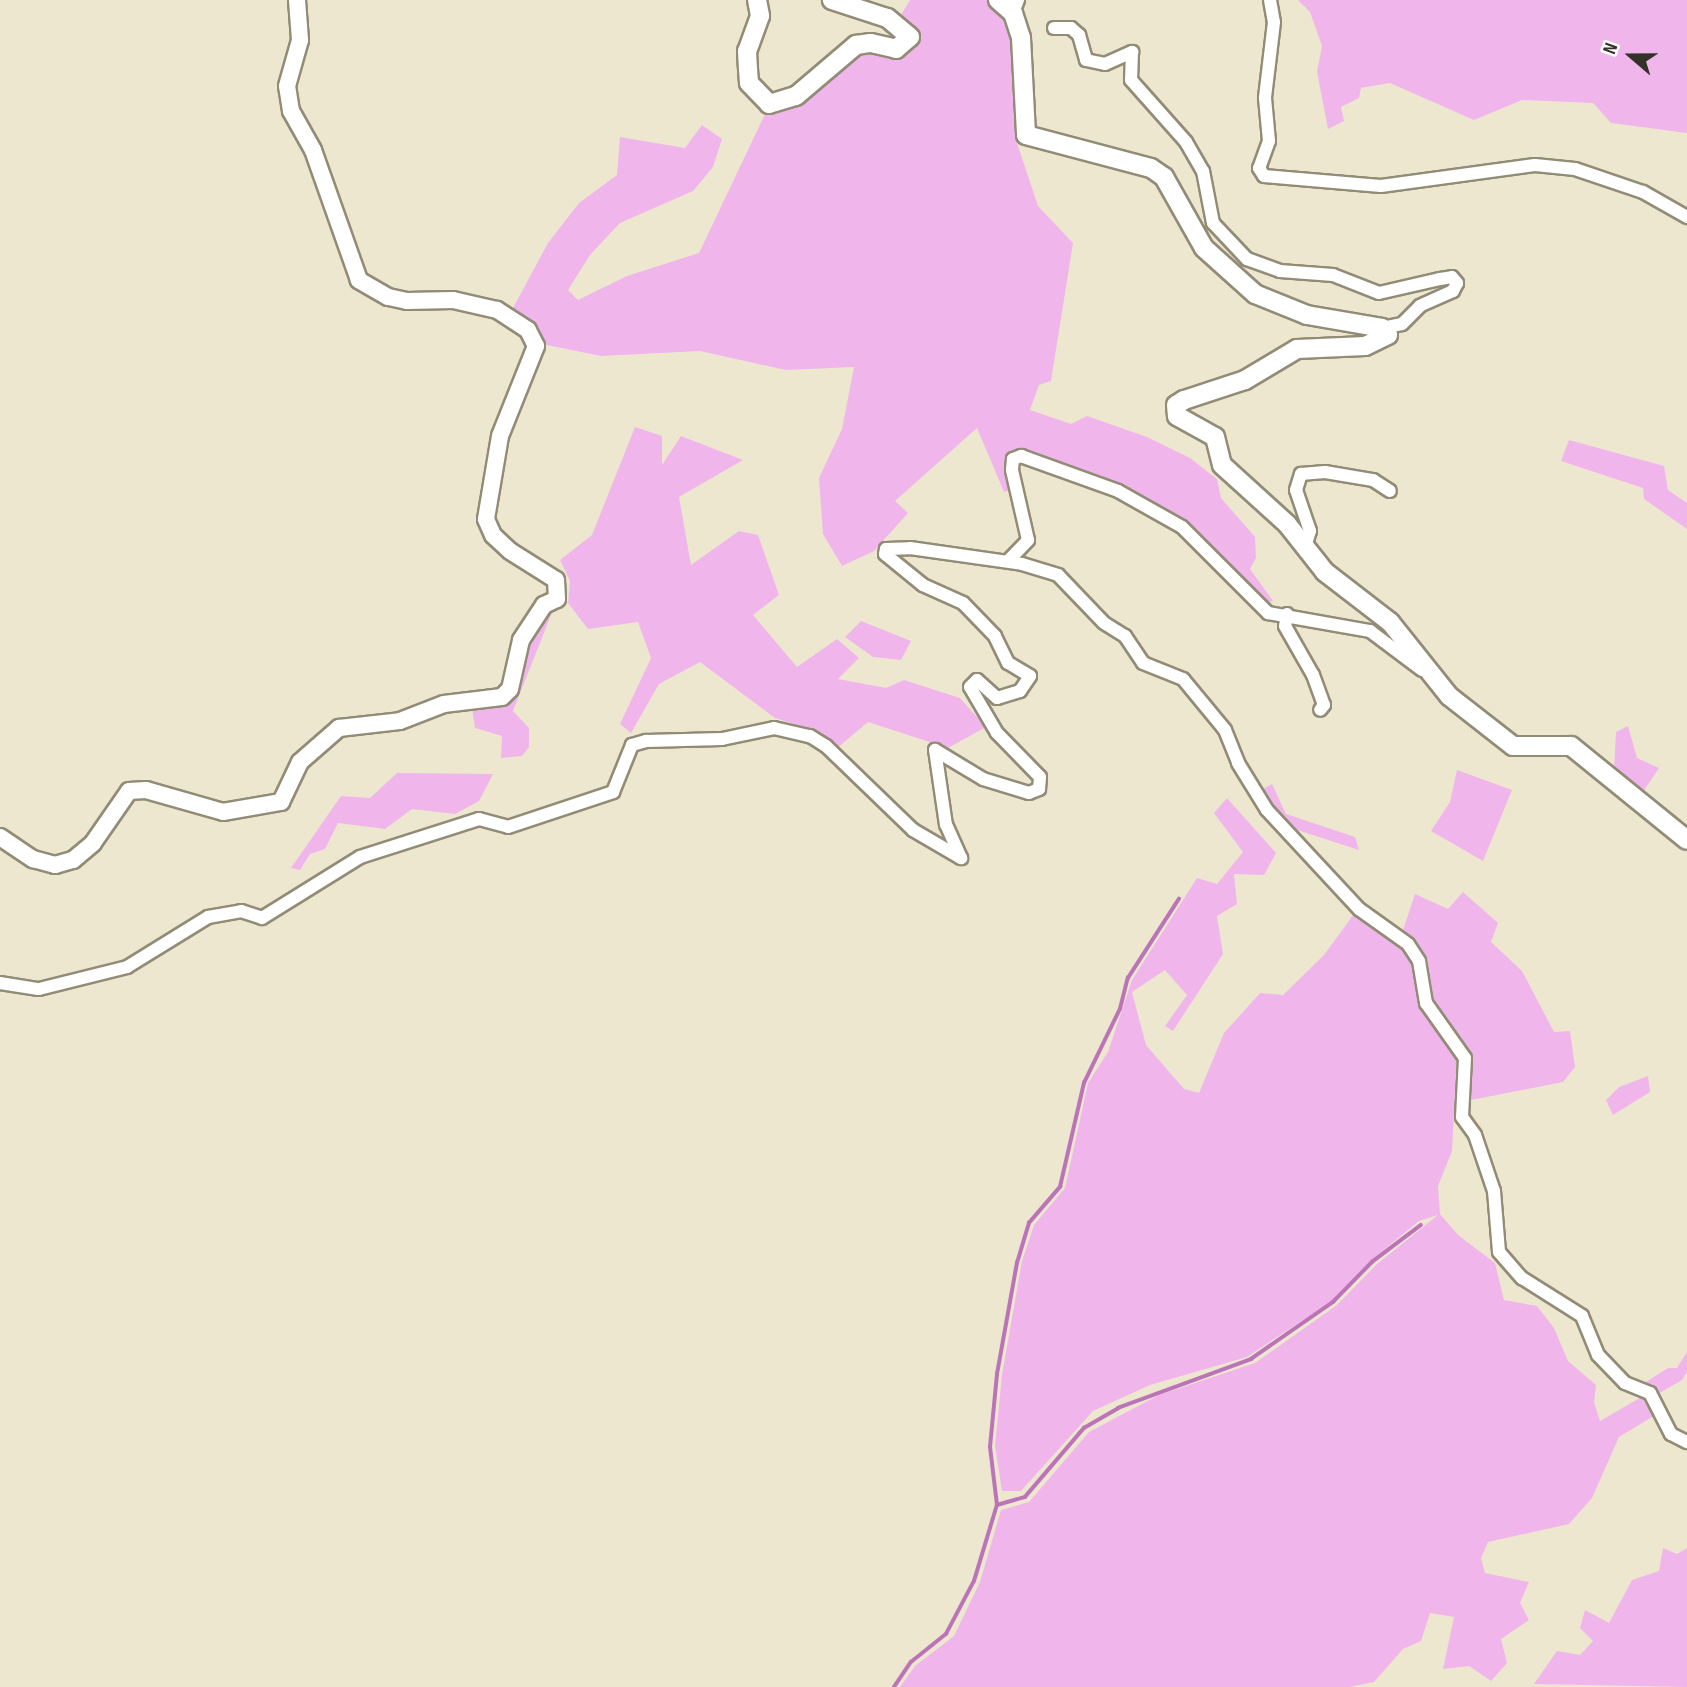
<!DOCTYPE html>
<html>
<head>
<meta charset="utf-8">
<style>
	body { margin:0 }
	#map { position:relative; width:1687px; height:1687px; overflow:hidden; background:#eee7d0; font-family:"Sofia Sans Condensed",sans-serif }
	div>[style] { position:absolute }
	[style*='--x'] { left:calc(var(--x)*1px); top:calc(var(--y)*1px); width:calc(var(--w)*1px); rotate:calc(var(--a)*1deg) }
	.green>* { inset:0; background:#f0b6ec }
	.stream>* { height:3.5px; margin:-1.75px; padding:0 1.75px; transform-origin:1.75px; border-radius:1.75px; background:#bc74b9 }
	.roads { filter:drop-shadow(2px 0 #928c77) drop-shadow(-2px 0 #928c77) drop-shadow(0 2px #928c77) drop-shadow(0 -2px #928c77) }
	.minor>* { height:12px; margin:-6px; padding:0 6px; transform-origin:6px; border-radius:6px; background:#fff }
	.tertiary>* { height:16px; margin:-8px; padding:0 8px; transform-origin:8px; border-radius:8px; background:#fff }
	.secondary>* { height:18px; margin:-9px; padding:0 9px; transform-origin:9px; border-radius:9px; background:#fff }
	span { translate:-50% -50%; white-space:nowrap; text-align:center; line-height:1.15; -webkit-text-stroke:6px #fff; paint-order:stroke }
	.north { position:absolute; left:1596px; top:21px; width:70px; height:70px; -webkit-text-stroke:5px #fff; paint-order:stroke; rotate:290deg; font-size:19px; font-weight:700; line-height:28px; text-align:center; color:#343128 }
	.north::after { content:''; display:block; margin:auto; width:24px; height:32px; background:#343128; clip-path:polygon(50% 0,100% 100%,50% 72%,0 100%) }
</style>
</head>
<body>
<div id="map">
	<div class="green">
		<div style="clip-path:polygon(910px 0,991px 0,1007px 20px,1014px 39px,1019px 100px,1015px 137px,1038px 206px,1073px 243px,1051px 381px,1039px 385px,1030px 410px,1071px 424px,1087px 416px,1147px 437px,1190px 458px,1217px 479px,1221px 498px,1255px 537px,1256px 558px,1250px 569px,1273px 601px,1262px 603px,1185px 523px,1141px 495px,1043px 455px,1020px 451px,1014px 489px,1004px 492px,977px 428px,895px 501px,908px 513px,874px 551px,842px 566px,823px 534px,819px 478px,842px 429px,854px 367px,786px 370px,700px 351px,601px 356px,542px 344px,534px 325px,513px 308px,548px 243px,579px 203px,617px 175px,620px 137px,685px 148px,702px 125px,722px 139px,713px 167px,693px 191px,620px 223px,590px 255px,568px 290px,578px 300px,627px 276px,699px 253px,766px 112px,783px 107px,863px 48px,895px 51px,911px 26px,901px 15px)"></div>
		<div style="clip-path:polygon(1298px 0,1687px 0,1687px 133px,1611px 123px,1593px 103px,1522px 100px,1474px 120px,1390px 83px,1361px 88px,1359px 98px,1341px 107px,1344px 121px,1328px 129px,1317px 72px,1322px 46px,1310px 12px)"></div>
		<div style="clip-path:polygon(635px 427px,662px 436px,662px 465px,681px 436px,743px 460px,679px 497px,691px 565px,739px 531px,758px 535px,779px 595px,753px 615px,797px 667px,837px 639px,859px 658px,838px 679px,886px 688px,904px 680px,960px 698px,986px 727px,948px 748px,868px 722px,836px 749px,806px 728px,775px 718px,700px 662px,659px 684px,631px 733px,620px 724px,651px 658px,638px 622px,588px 629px,568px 603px,570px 581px,560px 560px,592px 535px)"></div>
		<div style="clip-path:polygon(1569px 440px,1664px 466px,1668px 490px,1687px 503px,1687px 529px,1644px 499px,1643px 488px,1561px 461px)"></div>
		<div style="clip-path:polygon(555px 605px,513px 711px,529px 728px,529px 747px,522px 756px,501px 758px,502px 736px,475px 728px,472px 708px,502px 702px,527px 637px)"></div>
		<div style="clip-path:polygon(861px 621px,911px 641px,901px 660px,873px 657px,845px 637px)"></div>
		<div style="clip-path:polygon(1628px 726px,1637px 758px,1659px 768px,1641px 795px,1614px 770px,1616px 732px)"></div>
		<div style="clip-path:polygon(1457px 770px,1512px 790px,1483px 861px,1431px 831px,1450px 802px)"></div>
		<div style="clip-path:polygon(397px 773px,493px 774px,479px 801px,455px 814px,412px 809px,385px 829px,338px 823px,325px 849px,310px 854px,300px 870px,291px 868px,341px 796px,370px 798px)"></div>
		<div style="clip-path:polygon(1272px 784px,1286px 814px,1355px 837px,1359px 850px,1285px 826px,1260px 791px)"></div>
		<div style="clip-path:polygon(1227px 798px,1276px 853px,1264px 875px,1234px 874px,1237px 904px,1217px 916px,1223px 954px,1173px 1031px,1165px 1026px,1187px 995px,1165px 970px,1132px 992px,1146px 1045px,1184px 1089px,1199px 1093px,1224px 1033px,1260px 993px,1283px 995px,1324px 955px,1354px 914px,1390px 936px,1412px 961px,1427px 1016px,1457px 1055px,1452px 1151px,1438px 1186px,1440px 1214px,1458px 1235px,1495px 1263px,1504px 1300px,1537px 1306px,1554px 1328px,1568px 1361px,1596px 1385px,1594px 1402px,1600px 1421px,1643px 1396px,1657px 1414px,1619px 1437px,1592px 1498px,1569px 1524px,1488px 1542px,1481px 1558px,1485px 1573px,1529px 1582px,1520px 1603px,1529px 1620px,1501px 1639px,1507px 1663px,1491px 1681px,1469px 1666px,1443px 1669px,1454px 1617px,1430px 1613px,1421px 1641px,1403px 1649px,1374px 1682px,1350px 1687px,900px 1687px,915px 1666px,954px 1636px,980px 1582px,1001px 1510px,1029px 1502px,1089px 1432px,1159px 1395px,1255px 1363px,1337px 1305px,1377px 1264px,1438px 1215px,1419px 1221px,1369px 1262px,1332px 1301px,1247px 1357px,1150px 1385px,1093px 1411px,1021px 1491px,1002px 1491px,995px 1446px,1002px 1375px,1022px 1261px,1034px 1225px,1065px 1188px,1088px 1083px,1108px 1052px,1132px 980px,1197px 878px,1217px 884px,1243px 852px,1214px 813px)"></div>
		<div style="clip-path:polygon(1463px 892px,1498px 923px,1491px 942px,1522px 971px,1554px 1032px,1570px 1031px,1575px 1067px,1563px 1082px,1466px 1101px,1469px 1058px,1462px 1042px,1431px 1003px,1423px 960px,1403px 930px,1415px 894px,1448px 909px)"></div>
		<div style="clip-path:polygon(1648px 1076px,1650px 1092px,1613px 1115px,1606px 1100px,1619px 1087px)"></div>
		<div style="clip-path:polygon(1687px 1352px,1687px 1372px,1682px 1380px,1658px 1394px,1641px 1385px,1668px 1368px,1677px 1368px)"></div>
		<div style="clip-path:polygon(1663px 1548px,1677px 1554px,1687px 1548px,1687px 1687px,1534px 1684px,1557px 1651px,1580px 1655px,1593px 1641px,1580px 1628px,1585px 1610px,1609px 1623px,1632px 1580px,1659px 1571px)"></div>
	</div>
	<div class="stream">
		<div style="--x:997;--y:1505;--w:29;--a:-16"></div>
		<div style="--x:1025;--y:1497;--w:91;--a:-49.5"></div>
		<div style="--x:1084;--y:1428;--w:39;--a:-30"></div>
		<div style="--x:1118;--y:1408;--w:142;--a:-20.2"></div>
		<div style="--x:1251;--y:1359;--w:100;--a:-34.8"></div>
		<div style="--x:1333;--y:1302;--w:56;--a:-45.7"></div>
		<div style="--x:1372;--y:1262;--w:61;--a:-37.1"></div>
		<div style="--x:894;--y:1687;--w:30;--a:-56"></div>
		<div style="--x:911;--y:1662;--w:45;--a:-38.7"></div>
		<div style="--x:946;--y:1634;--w:60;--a:-62.2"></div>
		<div style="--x:974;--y:1581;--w:79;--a:-73.2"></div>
		<div style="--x:997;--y:1505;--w:58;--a:-96.9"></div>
		<div style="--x:990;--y:1447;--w:73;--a:-84.5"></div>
		<div style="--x:997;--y:1374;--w:113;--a:-79.8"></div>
		<div style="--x:1017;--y:1263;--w:42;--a:-73.3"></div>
		<div style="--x:1029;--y:1223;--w:48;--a:-49.3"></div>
		<div style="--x:1060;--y:1187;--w:107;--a:-77"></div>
		<div style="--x:1084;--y:1083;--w:82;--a:-64.1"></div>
		<div style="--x:1120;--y:1009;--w:32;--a:-76"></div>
		<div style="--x:1128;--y:978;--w:94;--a:-57.2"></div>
	</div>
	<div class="roads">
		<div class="minor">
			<div style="--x:1270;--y:0;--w:22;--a:80"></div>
			<div style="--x:1274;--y:22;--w:77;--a:96.8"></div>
			<div style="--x:1265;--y:98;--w:43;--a:84.7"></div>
			<div style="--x:1269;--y:141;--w:29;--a:110"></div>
			<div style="--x:1259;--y:168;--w:9;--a:58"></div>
			<div style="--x:1264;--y:176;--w:117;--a:4.9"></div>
			<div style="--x:1381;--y:186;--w:155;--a:-7.8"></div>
			<div style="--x:1535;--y:165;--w:40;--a:5.7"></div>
			<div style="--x:1575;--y:169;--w:72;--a:18.7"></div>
			<div style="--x:1643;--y:192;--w:51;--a:29.6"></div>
			<div style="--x:1013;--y:13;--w:14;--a:-69"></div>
			<div style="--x:1054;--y:28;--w:17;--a:0"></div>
			<div style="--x:1071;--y:28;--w:11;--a:41"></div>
			<div style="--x:1079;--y:35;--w:26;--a:74"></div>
			<div style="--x:1086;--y:60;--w:19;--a:12"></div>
			<div style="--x:1105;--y:64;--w:30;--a:-24"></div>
			<div style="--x:1132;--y:52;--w:28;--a:92"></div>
			<div style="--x:1131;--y:80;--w:83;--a:48.4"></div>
			<div style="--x:1186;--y:142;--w:34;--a:60"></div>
			<div style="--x:1203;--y:171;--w:53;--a:79.1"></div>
			<div style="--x:1213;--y:223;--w:50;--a:46.6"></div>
			<div style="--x:1247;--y:259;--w:35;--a:20"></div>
			<div style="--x:1280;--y:271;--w:53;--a:4.3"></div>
			<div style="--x:1333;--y:275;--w:49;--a:21.4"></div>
			<div style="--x:1379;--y:293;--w:63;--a:-12.9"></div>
			<div style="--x:1440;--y:279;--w:12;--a:-9"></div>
			<div style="--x:1452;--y:277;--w:8;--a:50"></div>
			<div style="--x:1457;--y:283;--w:9;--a:117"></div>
			<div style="--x:1453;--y:291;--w:36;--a:156"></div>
			<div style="--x:1420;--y:306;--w:25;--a:135"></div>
			<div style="--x:1402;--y:324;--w:20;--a:169"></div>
			<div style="--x:1305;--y:547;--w:17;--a:-73"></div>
			<div style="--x:1310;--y:531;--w:43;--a:-108.9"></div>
			<div style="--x:1296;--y:490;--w:17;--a:-73"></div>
			<div style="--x:1301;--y:474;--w:24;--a:-5"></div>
			<div style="--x:1325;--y:472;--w:49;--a:9.5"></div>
			<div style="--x:1373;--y:480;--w:20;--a:33"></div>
			<div style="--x:1008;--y:561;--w:29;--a:-46"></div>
			<div style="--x:1028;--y:540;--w:72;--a:-102.9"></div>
			<div style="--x:1012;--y:470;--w:11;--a:-85"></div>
			<div style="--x:1013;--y:459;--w:9;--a:-21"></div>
			<div style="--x:1021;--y:456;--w:103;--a:19.8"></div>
			<div style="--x:1118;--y:491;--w:73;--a:29.4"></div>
			<div style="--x:1182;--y:527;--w:122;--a:45"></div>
			<div style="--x:1268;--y:613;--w:104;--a:10"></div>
			<div style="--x:1370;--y:631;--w:65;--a:36.9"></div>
			<div style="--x:1287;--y:614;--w:12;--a:99"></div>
			<div style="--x:1285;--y:626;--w:56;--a:60.3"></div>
			<div style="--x:1313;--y:675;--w:32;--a:70"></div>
			<div style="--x:1324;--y:705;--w:6;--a:129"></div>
			<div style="--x:0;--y:983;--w:39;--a:9"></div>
			<div style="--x:39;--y:989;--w:91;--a:-14"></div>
			<div style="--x:127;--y:967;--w:95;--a:-31.7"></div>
			<div style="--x:208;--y:917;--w:34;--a:-10"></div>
			<div style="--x:241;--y:911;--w:22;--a:18"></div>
			<div style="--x:262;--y:918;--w:115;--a:-31.9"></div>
			<div style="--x:360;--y:857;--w:125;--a:-17.7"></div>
			<div style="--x:479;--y:819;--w:30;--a:15"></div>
			<div style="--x:508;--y:827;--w:111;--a:-18.4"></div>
			<div style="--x:613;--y:792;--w:51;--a:-68"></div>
			<div style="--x:632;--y:745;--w:15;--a:-16"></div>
			<div style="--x:646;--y:741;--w:76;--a:-1.5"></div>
			<div style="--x:722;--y:739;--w:53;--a:-11.9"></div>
			<div style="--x:774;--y:728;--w:37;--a:13"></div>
			<div style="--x:810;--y:736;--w:19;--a:32"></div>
			<div style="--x:826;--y:746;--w:121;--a:44"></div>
			<div style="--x:913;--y:830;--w:56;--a:30.3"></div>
			<div style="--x:961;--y:858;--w:36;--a:-114"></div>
			<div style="--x:946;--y:825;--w:76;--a:-98.3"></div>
			<div style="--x:935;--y:750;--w:56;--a:31.1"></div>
			<div style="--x:983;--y:779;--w:48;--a:16.9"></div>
			<div style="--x:1029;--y:793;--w:11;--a:-22"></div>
			<div style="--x:1039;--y:789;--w:12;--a:-85"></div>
			<div style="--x:1040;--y:777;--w:62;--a:-134.3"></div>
			<div style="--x:997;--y:733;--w:53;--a:-120.4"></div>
			<div style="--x:970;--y:687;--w:10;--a:-45"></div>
			<div style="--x:977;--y:680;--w:27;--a:42"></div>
			<div style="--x:997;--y:698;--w:24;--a:-17"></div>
			<div style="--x:1020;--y:691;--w:18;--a:-56"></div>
			<div style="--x:1030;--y:676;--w:26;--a:-149"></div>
			<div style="--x:1008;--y:663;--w:30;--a:-116"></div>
			<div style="--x:995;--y:636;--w:46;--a:-134.1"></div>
			<div style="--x:963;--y:603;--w:44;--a:-155.8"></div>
			<div style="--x:923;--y:585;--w:49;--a:-140.8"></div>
			<div style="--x:885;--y:554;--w:5;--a:-79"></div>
			<div style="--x:886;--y:549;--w:24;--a:-2"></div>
			<div style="--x:910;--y:548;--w:113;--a:8.1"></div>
			<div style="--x:1022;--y:564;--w:38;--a:17"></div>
			<div style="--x:1058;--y:575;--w:66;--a:46.2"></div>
			<div style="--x:1104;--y:623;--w:25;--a:32"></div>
			<div style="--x:1125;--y:636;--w:32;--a:56"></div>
			<div style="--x:1143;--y:663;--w:43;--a:21.8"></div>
			<div style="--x:1183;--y:679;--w:66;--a:50.5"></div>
			<div style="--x:1225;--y:730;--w:35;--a:68"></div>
			<div style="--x:1238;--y:763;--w:55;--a:58.3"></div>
			<div style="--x:1267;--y:810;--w:135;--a:47.1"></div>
			<div style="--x:1359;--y:909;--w:60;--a:35.5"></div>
			<div style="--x:1408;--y:944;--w:20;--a:57"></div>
			<div style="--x:1419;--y:961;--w:43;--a:80.5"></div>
			<div style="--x:1426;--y:1003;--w:67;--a:54.7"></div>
			<div style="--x:1465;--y:1058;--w:59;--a:92.9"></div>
			<div style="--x:1462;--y:1117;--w:22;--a:54"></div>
			<div style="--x:1475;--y:1135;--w:59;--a:71.3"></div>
			<div style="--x:1494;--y:1191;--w:61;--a:85.3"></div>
			<div style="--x:1499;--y:1252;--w:35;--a:49"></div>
			<div style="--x:1522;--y:1278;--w:71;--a:32.3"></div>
			<div style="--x:1582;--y:1316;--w:42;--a:67.7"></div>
			<div style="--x:1598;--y:1355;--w:39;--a:46"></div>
			<div style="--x:1625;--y:1383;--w:27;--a:22"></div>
			<div style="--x:1650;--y:1393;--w:46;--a:62.9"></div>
			<div style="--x:1671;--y:1434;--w:18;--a:27"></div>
		</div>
		<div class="tertiary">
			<div style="--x:0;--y:837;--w:40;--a:34"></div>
			<div style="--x:33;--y:859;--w:23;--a:15"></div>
			<div style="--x:55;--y:865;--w:19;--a:-16"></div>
			<div style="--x:73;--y:860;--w:26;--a:-40"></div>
			<div style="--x:93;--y:843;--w:63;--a:-55.3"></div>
			<div style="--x:129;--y:791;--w:17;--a:-3"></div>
			<div style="--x:146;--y:790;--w:80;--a:15.9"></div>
			<div style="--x:223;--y:812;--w:59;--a:-9.8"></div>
			<div style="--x:281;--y:802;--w:44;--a:-64.6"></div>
			<div style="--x:300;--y:762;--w:52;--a:-41.1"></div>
			<div style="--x:339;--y:728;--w:61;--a:-6.5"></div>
			<div style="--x:400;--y:721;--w:47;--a:-21.1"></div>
			<div style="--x:444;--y:704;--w:58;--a:-6.9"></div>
			<div style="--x:502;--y:697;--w:11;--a:-45"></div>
			<div style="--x:510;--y:689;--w:50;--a:-77.3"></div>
			<div style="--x:521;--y:640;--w:42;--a:-56.7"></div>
			<div style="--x:544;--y:605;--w:14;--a:-25"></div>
			<div style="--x:557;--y:599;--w:19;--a:-93"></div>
			<div style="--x:556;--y:580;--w:54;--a:-147.8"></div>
			<div style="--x:510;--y:551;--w:23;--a:-137"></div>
			<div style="--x:493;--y:535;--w:17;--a:-114"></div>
			<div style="--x:486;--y:519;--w:84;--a:-80.4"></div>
			<div style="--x:500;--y:436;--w:97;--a:-68.2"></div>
			<div style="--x:536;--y:346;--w:18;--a:-117"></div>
			<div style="--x:528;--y:330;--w:37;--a:-147"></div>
			<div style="--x:497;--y:310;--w:45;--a:-167.2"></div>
			<div style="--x:453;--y:300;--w:46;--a:178.8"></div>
			<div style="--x:407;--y:301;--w:19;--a:-168"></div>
			<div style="--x:388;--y:297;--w:34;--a:-150"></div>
			<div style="--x:359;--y:280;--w:138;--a:-109.5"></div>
			<div style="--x:313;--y:150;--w:45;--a:-119.4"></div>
			<div style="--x:291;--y:111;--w:25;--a:-99"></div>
			<div style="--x:287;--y:86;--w:48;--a:-74.2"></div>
			<div style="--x:300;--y:40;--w:40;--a:-94.3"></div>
		</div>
		<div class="secondary">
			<div style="--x:757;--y:0;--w:16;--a:79"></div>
			<div style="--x:760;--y:16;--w:37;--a:110"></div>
			<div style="--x:747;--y:51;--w:18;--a:87"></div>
			<div style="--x:748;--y:69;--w:14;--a:86"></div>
			<div style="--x:749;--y:83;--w:29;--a:46"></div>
			<div style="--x:769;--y:104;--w:28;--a:-17"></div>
			<div style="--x:796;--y:96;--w:79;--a:-40.4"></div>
			<div style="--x:856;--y:45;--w:15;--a:-8"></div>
			<div style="--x:871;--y:43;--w:26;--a:13"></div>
			<div style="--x:896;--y:49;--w:18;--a:-41"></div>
			<div style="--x:910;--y:37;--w:30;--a:-140"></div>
			<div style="--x:887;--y:18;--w:58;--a:-161.9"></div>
			<div style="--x:998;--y:0;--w:20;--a:41"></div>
			<div style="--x:1013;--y:13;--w:26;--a:72"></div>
			<div style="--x:1021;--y:38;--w:97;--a:87"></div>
			<div style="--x:1026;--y:135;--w:129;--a:14.8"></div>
			<div style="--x:1151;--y:168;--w:16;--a:35"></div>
			<div style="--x:1164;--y:177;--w:81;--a:60.6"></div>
			<div style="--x:1204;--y:248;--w:69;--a:42"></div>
			<div style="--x:1255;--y:294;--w:56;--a:22"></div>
			<div style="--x:1307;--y:315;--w:76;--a:9.8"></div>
			<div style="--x:1382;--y:328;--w:9;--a:49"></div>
			<div style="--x:1388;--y:335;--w:25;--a:154"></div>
			<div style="--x:1365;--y:346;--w:68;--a:177.5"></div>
			<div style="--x:1297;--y:349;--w:61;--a:149.2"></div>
			<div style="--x:1245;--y:380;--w:64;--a:161.8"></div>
			<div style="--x:1184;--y:400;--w:9;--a:148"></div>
			<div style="--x:1176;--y:405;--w:11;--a:85"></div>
			<div style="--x:1177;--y:416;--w:43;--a:28.9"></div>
			<div style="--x:1215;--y:437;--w:29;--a:76"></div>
			<div style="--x:1222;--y:465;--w:88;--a:42.2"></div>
			<div style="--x:1287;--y:524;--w:61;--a:51.6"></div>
			<div style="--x:1325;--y:572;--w:82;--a:37.6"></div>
			<div style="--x:1390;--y:622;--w:95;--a:51.4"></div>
			<div style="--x:1449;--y:696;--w:81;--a:38"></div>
			<div style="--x:1513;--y:746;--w:58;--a:0"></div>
			<div style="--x:1571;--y:746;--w:149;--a:39"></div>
		</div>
	</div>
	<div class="north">N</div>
</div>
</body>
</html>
